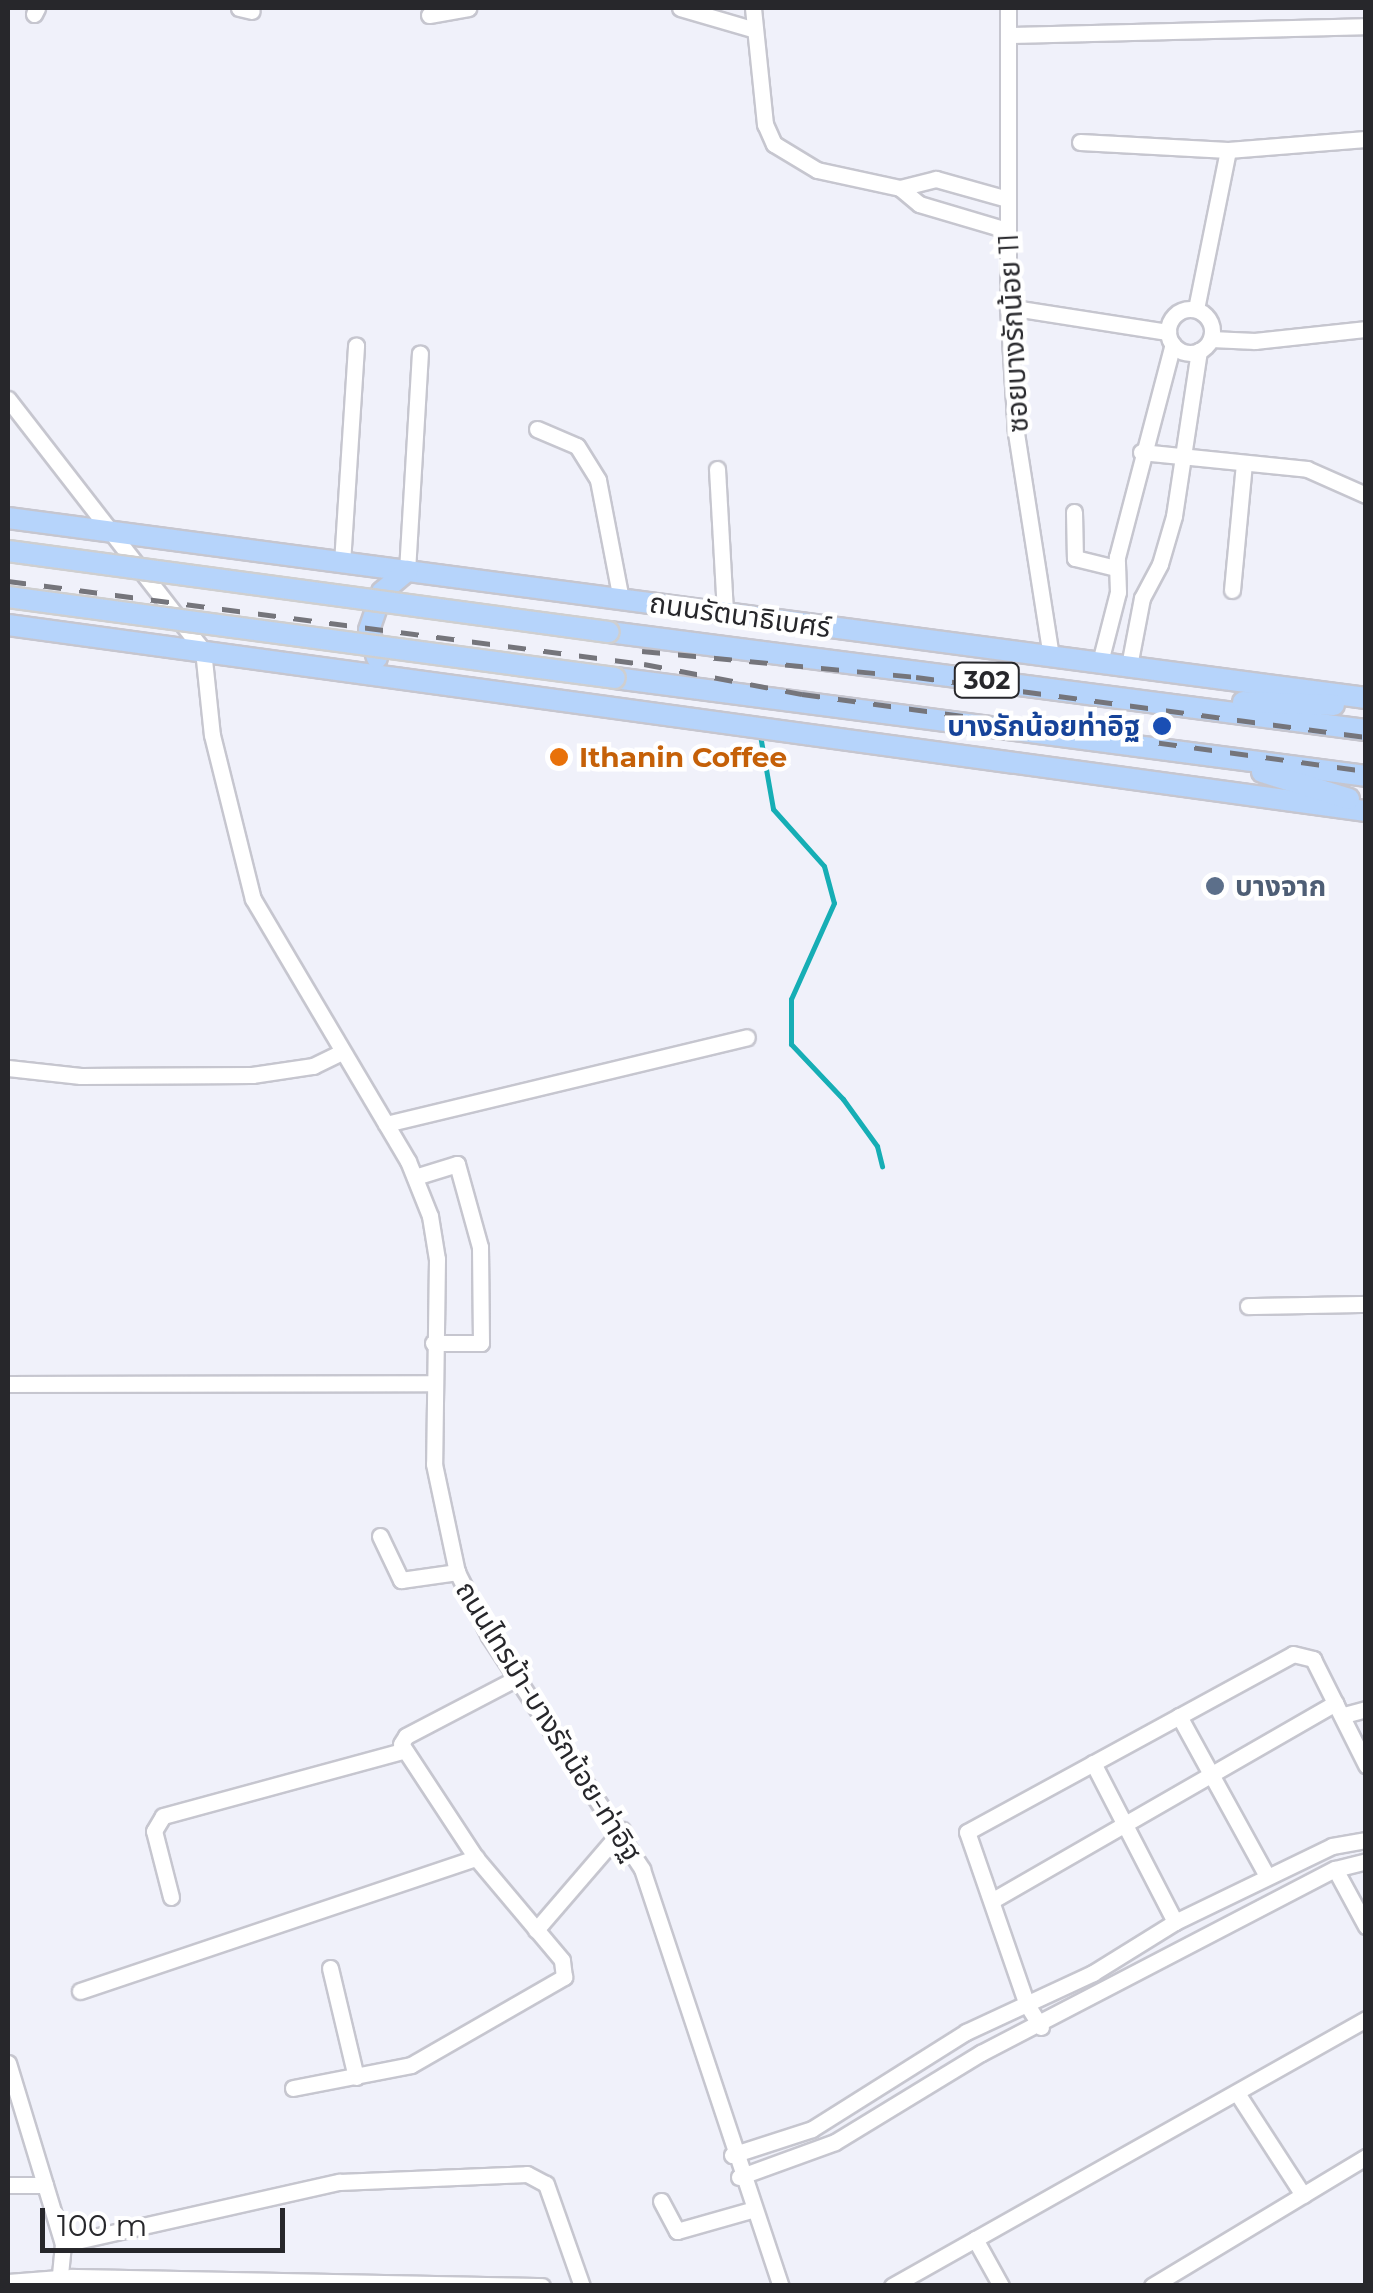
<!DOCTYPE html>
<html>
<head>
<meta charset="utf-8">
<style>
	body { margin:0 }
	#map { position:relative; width:1373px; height:2293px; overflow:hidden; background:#f0f1fa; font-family:Montserrat,"Noto Sans Thai",sans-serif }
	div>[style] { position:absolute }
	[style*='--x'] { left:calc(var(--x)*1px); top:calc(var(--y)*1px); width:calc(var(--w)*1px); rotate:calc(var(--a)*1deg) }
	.stream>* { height:5px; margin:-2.5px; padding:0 2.5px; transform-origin:2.5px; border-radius:2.5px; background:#16aeb5 }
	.roads { filter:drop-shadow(2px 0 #c6c6cf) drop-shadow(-2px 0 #c6c6cf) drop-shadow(0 2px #c6c6cf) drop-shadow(0 -2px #c6c6cf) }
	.minor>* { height:15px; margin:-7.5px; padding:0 7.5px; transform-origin:7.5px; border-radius:7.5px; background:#fff }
	.minor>.ring { margin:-7.5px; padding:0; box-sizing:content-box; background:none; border:15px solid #fff; border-radius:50% }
	.major>* { height:20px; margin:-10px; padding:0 10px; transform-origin:10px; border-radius:10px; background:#b6d4fb }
	.rail>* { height:5px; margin-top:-2.5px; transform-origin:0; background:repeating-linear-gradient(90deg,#75757b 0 18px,transparent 0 36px) }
	.bridges { filter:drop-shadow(2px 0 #cfcfd0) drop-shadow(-2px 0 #cfcfd0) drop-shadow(0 2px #cfcfd0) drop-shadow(0 -2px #cfcfd0) }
	.major-bridge>* { height:20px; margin:-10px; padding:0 10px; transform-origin:10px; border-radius:10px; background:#b6d4fb }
	.dots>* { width:28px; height:28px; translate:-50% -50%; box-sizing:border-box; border:5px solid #fff; border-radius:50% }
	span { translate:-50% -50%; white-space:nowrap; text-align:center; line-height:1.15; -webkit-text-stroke:9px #fff; paint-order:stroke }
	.shield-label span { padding:2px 8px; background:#fff; border:2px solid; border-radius:8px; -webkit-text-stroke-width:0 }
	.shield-label { font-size:25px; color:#27272b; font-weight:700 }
	.street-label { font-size:28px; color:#27272b }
	.transit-label { font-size:28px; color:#164399; font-weight:700 }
	.right { translate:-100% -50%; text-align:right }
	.food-label { font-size:28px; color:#c56008; font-weight:700 }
	.left { translate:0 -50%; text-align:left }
	.service-label { font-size:28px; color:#4e5e75; font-weight:700 }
	.frame { position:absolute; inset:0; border:10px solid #27272b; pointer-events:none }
	.scale { position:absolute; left:40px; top:2208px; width:245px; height:45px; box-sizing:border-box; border:5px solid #27272b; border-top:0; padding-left:12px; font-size:30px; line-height:35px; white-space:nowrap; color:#27272b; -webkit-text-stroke:8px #fff; paint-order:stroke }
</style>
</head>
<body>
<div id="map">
	<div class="stream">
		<div style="--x:760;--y:735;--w:75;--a:80"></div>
		<div style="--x:773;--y:809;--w:76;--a:48.2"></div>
		<div style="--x:824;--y:866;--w:38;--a:75"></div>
		<div style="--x:834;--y:903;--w:105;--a:114.1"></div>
		<div style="--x:791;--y:999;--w:45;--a:90"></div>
		<div style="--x:791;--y:1044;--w:76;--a:46.6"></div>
		<div style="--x:843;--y:1099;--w:58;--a:54.1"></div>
		<div style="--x:877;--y:1146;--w:21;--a:76"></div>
	</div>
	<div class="roads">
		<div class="minor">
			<div style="--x:239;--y:8;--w:13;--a:13"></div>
			<div style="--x:680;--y:8;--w:78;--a:16.3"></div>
			<div style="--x:753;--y:8;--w:117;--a:84.1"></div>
			<div style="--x:765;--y:124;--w:22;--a:66"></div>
			<div style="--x:774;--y:144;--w:50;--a:31.2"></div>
			<div style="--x:817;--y:170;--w:85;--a:12.2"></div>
			<div style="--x:900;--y:188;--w:25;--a:40"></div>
			<div style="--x:919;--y:204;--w:92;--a:16.5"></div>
			<div style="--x:1008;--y:8;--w:299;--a:90"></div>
			<div style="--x:1008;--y:307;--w:126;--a:86.4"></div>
			<div style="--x:1016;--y:433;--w:226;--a:81.1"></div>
			<div style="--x:34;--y:14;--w:7;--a:-63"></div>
			<div style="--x:429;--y:15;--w:40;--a:-10"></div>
			<div style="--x:1009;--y:35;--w:357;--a:-1.4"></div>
			<div style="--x:1080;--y:142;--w:148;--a:3.1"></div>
			<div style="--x:1228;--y:150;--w:138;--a:-4.6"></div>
			<div style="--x:900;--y:188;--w:37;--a:-14"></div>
			<div style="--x:936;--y:179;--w:74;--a:15.7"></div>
			<div style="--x:1008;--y:307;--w:162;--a:8.9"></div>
			<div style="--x:1196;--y:309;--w:162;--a:-78.6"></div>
			<div class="ring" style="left:1168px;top:309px;width:29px;height:29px"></div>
			<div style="--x:1211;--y:339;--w:44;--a:2.6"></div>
			<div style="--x:1255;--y:341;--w:112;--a:-6.2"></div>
			<div style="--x:8;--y:399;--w:318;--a:52.2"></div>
			<div style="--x:203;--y:650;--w:85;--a:84"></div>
			<div style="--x:212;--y:735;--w:169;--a:76"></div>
			<div style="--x:253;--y:899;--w:304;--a:59.4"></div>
			<div style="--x:408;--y:1161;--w:59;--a:68.2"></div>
			<div style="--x:430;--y:1216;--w:44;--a:80.8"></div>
			<div style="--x:437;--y:1259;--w:205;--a:90.8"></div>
			<div style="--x:434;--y:1464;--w:110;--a:78"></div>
			<div style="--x:457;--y:1572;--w:72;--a:63.4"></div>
			<div style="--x:489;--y:1636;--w:279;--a:56.7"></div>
			<div style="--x:642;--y:1869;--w:440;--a:71.6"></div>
			<div style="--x:537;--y:429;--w:43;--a:23"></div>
			<div style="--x:577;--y:446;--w:40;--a:58"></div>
			<div style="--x:598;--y:480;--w:121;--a:79.1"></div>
			<div style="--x:1141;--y:452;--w:167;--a:5.8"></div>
			<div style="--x:1307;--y:469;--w:64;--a:23.8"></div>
			<div style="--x:717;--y:469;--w:144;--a:86.8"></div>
			<div style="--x:1074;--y:512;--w:46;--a:88.8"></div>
			<div style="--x:1075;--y:558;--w:42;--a:13.7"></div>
			<div style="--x:342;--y:563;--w:218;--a:-86.3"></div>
			<div style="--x:407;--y:571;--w:218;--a:-86.6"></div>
			<div style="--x:1232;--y:590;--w:127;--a:-84.6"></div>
			<div style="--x:1100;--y:662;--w:72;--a:-75.6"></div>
			<div style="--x:1118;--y:592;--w:35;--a:-92"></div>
			<div style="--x:1117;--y:557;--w:220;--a:-75.3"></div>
			<div style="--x:1129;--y:666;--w:69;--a:-79.2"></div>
			<div style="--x:1142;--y:598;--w:38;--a:-62"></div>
			<div style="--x:1160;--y:564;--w:50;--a:-73.7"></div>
			<div style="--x:1174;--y:516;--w:167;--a:-81.4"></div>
			<div style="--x:8;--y:1068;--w:73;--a:6.3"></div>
			<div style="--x:81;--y:1076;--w:171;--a:-0.3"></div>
			<div style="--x:252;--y:1075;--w:62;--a:-8.4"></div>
			<div style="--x:313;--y:1066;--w:32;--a:-26"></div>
			<div style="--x:386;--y:1124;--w:371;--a:-13.5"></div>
			<div style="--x:415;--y:1177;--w:44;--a:-17.2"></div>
			<div style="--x:457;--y:1164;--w:86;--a:74.5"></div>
			<div style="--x:480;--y:1247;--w:96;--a:89.4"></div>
			<div style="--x:481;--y:1343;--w:48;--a:180"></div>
			<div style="--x:1248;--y:1306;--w:118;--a:-1"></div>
			<div style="--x:8;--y:1384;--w:423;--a:-0.1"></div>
			<div style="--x:380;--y:1536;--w:49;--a:64.5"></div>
			<div style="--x:401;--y:1580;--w:57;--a:-8.1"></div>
			<div style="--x:1344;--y:1715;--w:23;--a:-15"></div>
			<div style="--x:1179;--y:1716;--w:183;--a:61.2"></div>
			<div style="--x:1093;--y:1763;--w:179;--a:62.7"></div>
			<div style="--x:1335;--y:1869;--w:65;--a:61.5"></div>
			<div style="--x:171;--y:1897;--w:68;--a:-104.4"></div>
			<div style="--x:154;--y:1831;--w:17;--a:-59"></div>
			<div style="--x:163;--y:1816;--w:249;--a:-15.2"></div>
			<div style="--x:993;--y:1900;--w:395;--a:-29.9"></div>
			<div style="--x:536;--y:1930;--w:132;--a:-49.3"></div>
			<div style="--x:330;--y:1968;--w:112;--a:76.6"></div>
			<div style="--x:80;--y:1991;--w:418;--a:-18.6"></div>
			<div style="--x:1041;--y:2027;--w:26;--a:-122"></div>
			<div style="--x:1027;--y:2005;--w:183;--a:-109.1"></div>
			<div style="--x:967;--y:1832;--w:371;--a:-28.6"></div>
			<div style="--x:1293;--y:1654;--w:21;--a:14"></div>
			<div style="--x:1313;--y:1659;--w:119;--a:63.4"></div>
			<div style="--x:8;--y:2063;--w:189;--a:73.1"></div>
			<div style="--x:63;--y:2244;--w:41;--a:95.6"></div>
			<div style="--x:293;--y:2088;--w:120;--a:-11"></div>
			<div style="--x:411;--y:2065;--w:177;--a:-29.9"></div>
			<div style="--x:564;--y:1977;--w:17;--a:-97"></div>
			<div style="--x:562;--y:1960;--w:133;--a:-130.1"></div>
			<div style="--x:476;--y:1858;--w:136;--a:-123.3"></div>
			<div style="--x:401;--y:1744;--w:9;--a:-58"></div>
			<div style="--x:406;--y:1736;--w:125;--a:-27.6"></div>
			<div style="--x:1239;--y:2096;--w:118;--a:57.1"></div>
			<div style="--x:732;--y:2155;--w:84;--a:-18"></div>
			<div style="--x:812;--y:2129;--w:182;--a:-32.2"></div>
			<div style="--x:966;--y:2032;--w:140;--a:-24.9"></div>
			<div style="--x:1093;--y:1973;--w:97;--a:-31.9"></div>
			<div style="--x:1175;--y:1922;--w:174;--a:-25.8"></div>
			<div style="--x:1332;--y:1846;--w:35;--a:-10"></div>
			<div style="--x:739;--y:2177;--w:102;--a:-20"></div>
			<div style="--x:835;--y:2142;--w:171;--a:-31.4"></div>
			<div style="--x:981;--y:2053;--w:399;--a:-27.5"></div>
			<div style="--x:1335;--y:1869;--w:32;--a:-14"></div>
			<div style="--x:8;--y:2185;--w:37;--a:0"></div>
			<div style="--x:661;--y:2201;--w:34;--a:62"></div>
			<div style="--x:677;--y:2231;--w:77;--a:-15.8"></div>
			<div style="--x:975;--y:2239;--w:54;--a:61"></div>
			<div style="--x:63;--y:2244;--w:283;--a:-12.7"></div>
			<div style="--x:339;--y:2182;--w:188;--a:-2.4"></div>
			<div style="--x:527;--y:2174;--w:21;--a:28"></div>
			<div style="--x:546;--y:2184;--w:108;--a:70.6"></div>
			<div style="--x:8;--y:2282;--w:64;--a:-4.5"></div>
			<div style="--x:72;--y:2277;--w:470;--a:1.1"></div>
			<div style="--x:892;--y:2286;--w:544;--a:-29.39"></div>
			<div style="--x:1152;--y:2286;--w:250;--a:-31.1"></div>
		</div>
		<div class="major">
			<div style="--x:8;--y:518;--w:1370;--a:7.55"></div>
			<div style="--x:8;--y:625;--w:1371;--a:7.8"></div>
			<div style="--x:609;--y:632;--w:763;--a:7.38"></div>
			<div style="--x:377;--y:658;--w:29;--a:-106"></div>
			<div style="--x:369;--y:630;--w:40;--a:-71.1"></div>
			<div style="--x:382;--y:592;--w:33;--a:-40"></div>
			<div style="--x:615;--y:678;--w:757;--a:7.43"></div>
			<div style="--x:1243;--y:702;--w:91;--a:1.9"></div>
			<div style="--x:1262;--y:772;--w:91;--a:17.2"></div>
		</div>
	</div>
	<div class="rail">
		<div style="--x:8;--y:581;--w:641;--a:7.44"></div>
		<div style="--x:644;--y:664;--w:161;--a:10.8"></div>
		<div style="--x:802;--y:694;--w:569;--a:7.77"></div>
		<div style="--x:642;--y:651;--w:275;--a:5.4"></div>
		<div style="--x:916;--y:677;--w:454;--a:7.6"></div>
	</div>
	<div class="bridges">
		<div class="major-bridge">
			<div style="--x:8;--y:551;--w:606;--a:7.68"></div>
			<div style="--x:8;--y:597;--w:612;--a:7.6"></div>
		</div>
	</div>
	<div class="dots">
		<div style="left:1162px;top:726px;background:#1a4fb4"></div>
		<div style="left:559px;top:757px;background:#e8710a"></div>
		<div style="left:1215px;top:886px;background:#5c6f8a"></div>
	</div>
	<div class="shield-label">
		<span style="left:987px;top:680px">302</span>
	</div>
	<div class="street-label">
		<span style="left:1013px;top:333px;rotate:-93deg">ซอยบางรักน้อย 11</span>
		<span style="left:740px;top:615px;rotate:8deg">ถนนรัตนาธิเบศร์</span>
		<span style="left:549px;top:1721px;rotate:58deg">ถนนไทรม้า-บางรักน้อย-ท่าอิฐ</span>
	</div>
	<div class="transit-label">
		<span class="right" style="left:1140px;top:726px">บางรักน้อยท่าอิฐ</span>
	</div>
	<div class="food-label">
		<span class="left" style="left:579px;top:757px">Ithanin Coffee</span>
	</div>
	<div class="service-label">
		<span class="left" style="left:1235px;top:886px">บางจาก</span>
	</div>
	<div class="frame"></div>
	<div class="scale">100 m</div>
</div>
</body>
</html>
